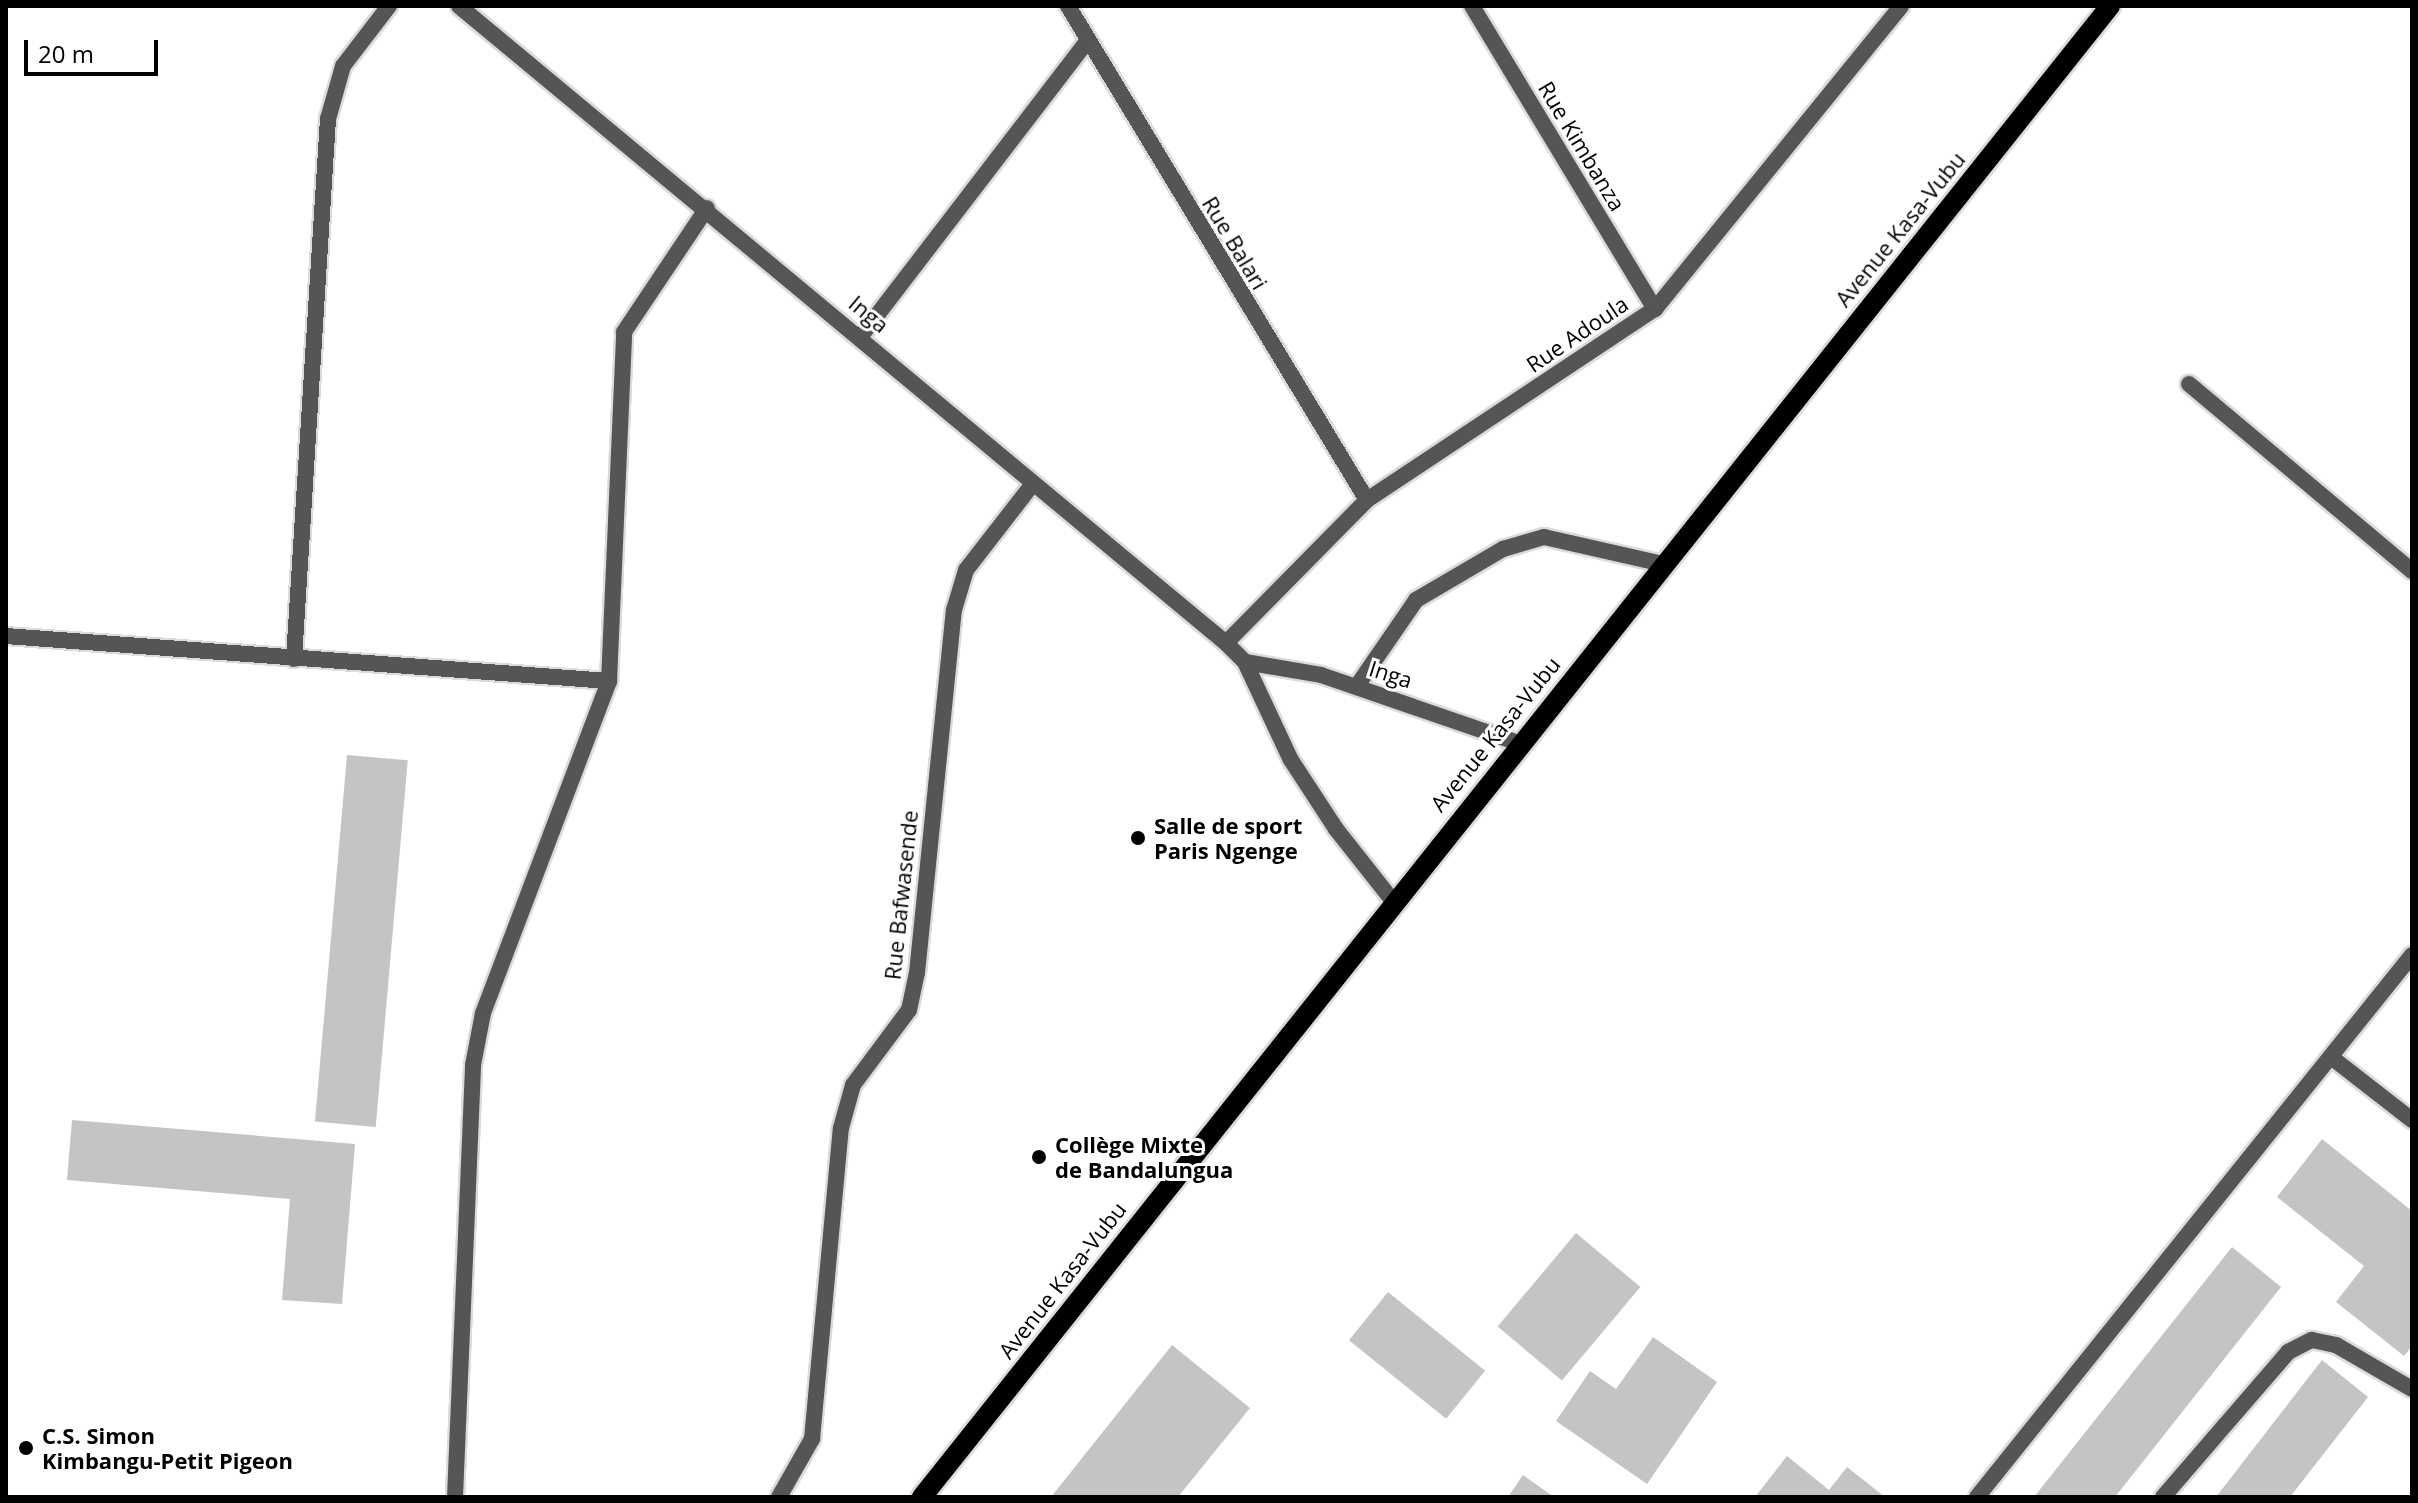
<!DOCTYPE html>
<html>
<head>
<meta charset="utf-8">
<style>
	body { margin:0 }
	#map { position:relative; width:2418px; height:1503px; overflow:hidden; background:#fff; font-family:"Open Sans",sans-serif }
	div>[style] { position:absolute }
	[style*='--x'] { left:calc(var(--x)*1px); top:calc(var(--y)*1px); width:calc(var(--w)*1px); rotate:calc(var(--a)*1deg) }
	.building>* { inset:0; background:#c4c4c4; transform-origin:0 0 }
	.roads { filter:drop-shadow(2px 0 #dbdbdb) drop-shadow(-2px 0 #dbdbdb) drop-shadow(0 2px #dbdbdb) drop-shadow(0 -2px #dbdbdb) }
	.service>* { height:16px; margin:-8px; padding:0 8px; transform-origin:8px; border-radius:8px; background:#555 }
	.minor>* { height:16px; margin:-8px; padding:0 8px; transform-origin:8px; border-radius:8px; background:#555 }
	.tertiary>* { height:16px; margin:-8px; padding:0 8px; transform-origin:8px; border-radius:8px; background:#555 }
	.primary>* { height:20px; margin:-10px; padding:0 10px; transform-origin:10px; border-radius:10px; background:#000 }
	.dots>* { width:22px; height:22px; translate:-50% -50%; box-sizing:border-box; border:4px solid #fff; border-radius:50% }
	span { translate:-50% -50%; white-space:nowrap; text-align:center; line-height:1.15; -webkit-text-stroke:6px #fff; paint-order:stroke }
	.street-label { font-size:22px; color:#000 }
	.poi-label { font-size:22px; color:#000; font-weight:700 }
	.left { translate:0 -50%; text-align:left }
	.frame { position:absolute; inset:0; border:8px solid #000; pointer-events:none }
	.scale { position:absolute; left:24px; top:40px; width:134px; height:36px; box-sizing:border-box; border:4px solid #000; border-top:0; padding-left:10px; font-size:24px; line-height:28px; white-space:nowrap; color:#000; -webkit-text-stroke:6px #fff; paint-order:stroke }
</style>
</head>
<body>
<div id="map">
	<div class="building">
		<div style="left:347px;top:755px;width:61px;height:368px;rotate:5deg"></div>
		<div style="clip-path:polygon(72px 1120px,355px 1144px,342px 1304px,282px 1300px,290px 1199px,67px 1180px)"></div>
		<div style="clip-path:polygon(2322px 1139px,2412px 1211px,2412px 1346px,2404px 1356px,2336px 1302px,2364px 1266px,2277px 1197px)"></div>
		<div style="left:1576px;top:1233px;width:84px;height:122px;rotate:40deg"></div>
		<div style="clip-path:polygon(2232px 1247px,2281px 1287px,2115px 1497px,2034px 1497px)"></div>
		<div style="left:1388px;top:1292px;width:125px;height:62px;rotate:39deg"></div>
		<div style="clip-path:polygon(1653px 1337px,1717px 1382px,1647px 1484px,1556px 1421px,1590px 1371px,1616px 1389px)"></div>
		<div style="clip-path:polygon(1172px 1345px,1250px 1408px,1178px 1497px,1051px 1497px)"></div>
		<div style="clip-path:polygon(2322px 1360px,2368px 1397px,2290px 1497px,2216px 1497px)"></div>
		<div style="clip-path:polygon(1787px 1456px,1829px 1490px,1847px 1467px,1885px 1497px,1755px 1497px)"></div>
		<div style="clip-path:polygon(1523px 1475px,1554px 1497px,1508px 1497px)"></div>
	</div>
	<div class="roads">
		<div class="service">
			<div style="--x:1357;--y:686;--w:104;--a:-55.5"></div>
			<div style="--x:1416;--y:600;--w:101;--a:-30.4"></div>
			<div style="--x:1503;--y:549;--w:43;--a:-16.3"></div>
			<div style="--x:1544;--y:537;--w:122;--a:12.8"></div>
		</div>
		<div class="minor">
			<div style="--x:1068;--y:6;--w:577;--a:58.82"></div>
			<div style="--x:1472;--y:6;--w:354;--a:58.9"></div>
			<div style="--x:861;--y:336;--w:369;--a:-52.5"></div>
			<div style="--x:2189;--y:384;--w:291;--a:40"></div>
			<div style="--x:6;--y:636;--w:605;--a:4.27"></div>
			<div style="--x:1226;--y:643;--w:201;--a:-45.4"></div>
			<div style="--x:1367;--y:500;--w:346;--a:-33.6"></div>
			<div style="--x:1655;--y:309;--w:390;--a:-50.9"></div>
			<div style="--x:294;--y:659;--w:541;--a:-86.4"></div>
			<div style="--x:328;--y:119;--w:55;--a:-74.2"></div>
			<div style="--x:343;--y:66;--w:76;--a:-52.5"></div>
			<div style="--x:2331;--y:1057;--w:103;--a:37.9"></div>
			<div style="--x:455;--y:1497;--w:432;--a:-87.6"></div>
			<div style="--x:473;--y:1065;--w:53;--a:-79.1"></div>
			<div style="--x:483;--y:1013;--w:355;--a:-69.2"></div>
			<div style="--x:609;--y:681;--w:349;--a:-87.5"></div>
			<div style="--x:624;--y:332;--w:149;--a:-56.2"></div>
			<div style="--x:779;--y:1497;--w:67;--a:-60.4"></div>
			<div style="--x:812;--y:1439;--w:312;--a:-84.7"></div>
			<div style="--x:841;--y:1128;--w:45;--a:-74.4"></div>
			<div style="--x:853;--y:1085;--w:94;--a:-53.3"></div>
			<div style="--x:909;--y:1010;--w:38;--a:-78"></div>
			<div style="--x:917;--y:973;--w:365;--a:-84.2"></div>
			<div style="--x:954;--y:610;--w:42;--a:-73.3"></div>
			<div style="--x:966;--y:570;--w:108;--a:-52.2"></div>
			<div style="--x:1977;--y:1497;--w:695;--a:-51.25"></div>
			<div style="--x:2163;--y:1497;--w:191;--a:-49.2"></div>
			<div style="--x:2288;--y:1352;--w:27;--a:-27"></div>
			<div style="--x:2312;--y:1340;--w:25;--a:12"></div>
			<div style="--x:2336;--y:1345;--w:88;--a:30.1"></div>
		</div>
		<div class="tertiary">
			<div style="--x:459;--y:6;--w:997;--a:39.71"></div>
			<div style="--x:1226;--y:643;--w:27;--a:45"></div>
			<div style="--x:1245;--y:662;--w:108;--a:64.9"></div>
			<div style="--x:1291;--y:760;--w:82;--a:56.9"></div>
			<div style="--x:1336;--y:829;--w:90;--a:51.7"></div>
			<div style="--x:1245;--y:662;--w:77;--a:9.7"></div>
			<div style="--x:1321;--y:675;--w:209;--a:19"></div>
		</div>
		<div class="primary">
			<div style="--x:922;--y:1497;--w:1906;--a:-51.45"></div>
		</div>
	</div>
	<div class="dots">
		<div style="left:1138px;top:838px;background:#000"></div>
		<div style="left:1039px;top:1157px;background:#000"></div>
		<div style="left:26px;top:1448px;background:#000"></div>
	</div>
	<div class="street-label">
		<span style="left:1582px;top:146px;rotate:59deg">Rue Kimbanza</span>
		<span style="left:1900px;top:229px;rotate:-51deg">Avenue Kasa-Vubu</span>
		<span style="left:1235px;top:243px;rotate:59deg">Rue Balari</span>
		<span style="left:869px;top:314px;rotate:40deg">Inga</span>
		<span style="left:1577px;top:334px;rotate:-34deg">Rue Adoula</span>
		<span style="left:1391px;top:674px;rotate:18deg">Inga</span>
		<span style="left:1495px;top:734px;rotate:-51deg">Avenue Kasa-Vubu</span>
		<span style="left:901px;top:895px;rotate:-84deg">Rue Bafwasende</span>
		<span style="left:1062px;top:1280px;rotate:-52deg">Avenue Kasa-Vubu</span>
	</div>
	<div class="poi-label">
		<span class="left" style="left:1154px;top:838px">Salle de sport<br>Paris Ngenge</span>
		<span class="left" style="left:1055px;top:1157px">Collège Mixte<br>de Bandalungua</span>
		<span class="left" style="left:42px;top:1448px">C.S. Simon<br>Kimbangu-Petit Pigeon</span>
	</div>
	<div class="frame"></div>
	<div class="scale">20 m</div>
</div>
</body>
</html>
